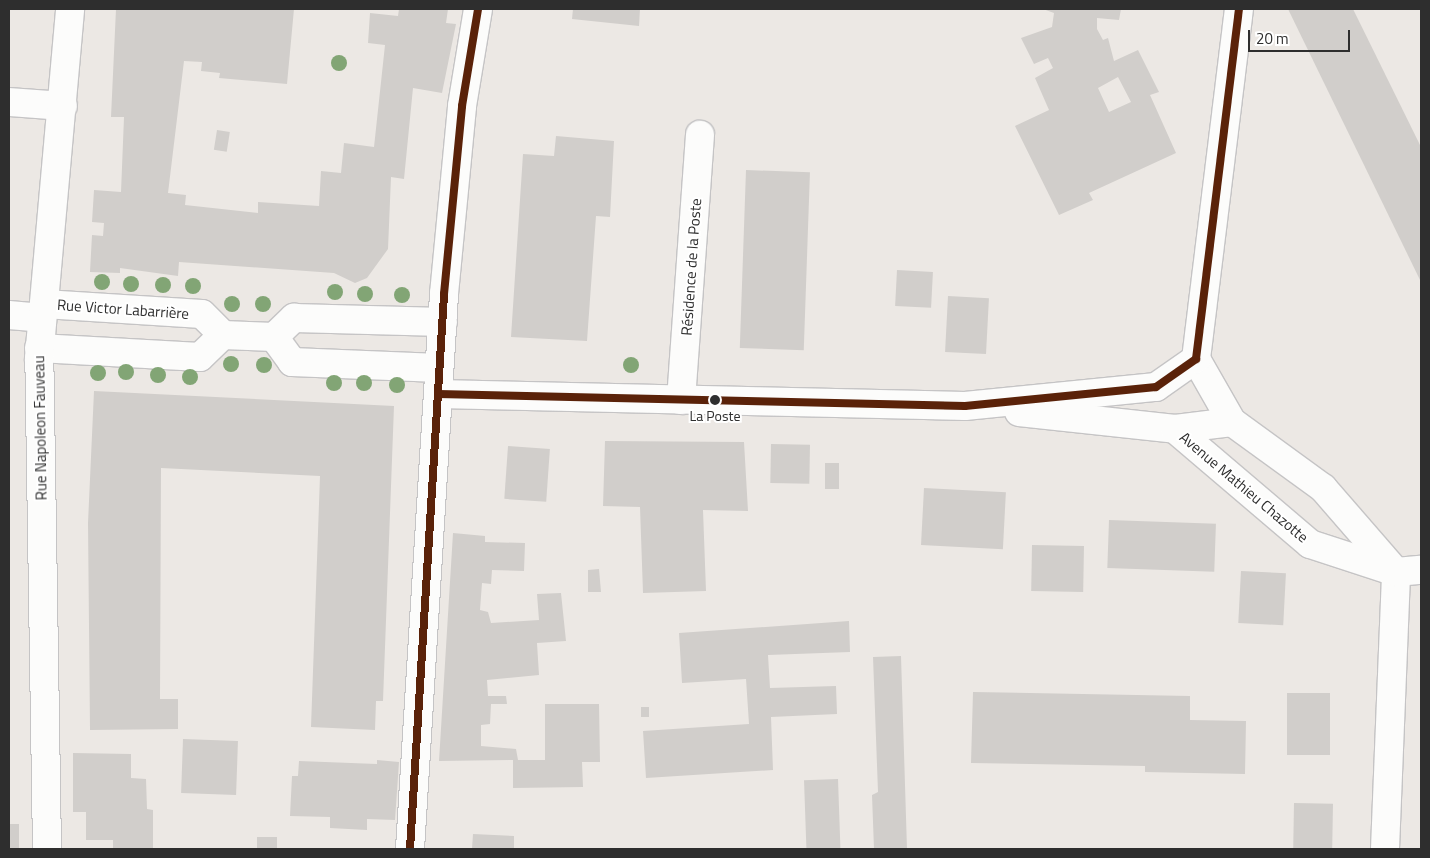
<!DOCTYPE html>
<html>
<head>
<meta charset="utf-8">
<style>
	body { margin:0 }
	#map { position:relative; width:1430px; height:858px; overflow:hidden; background:#ece8e4; font-family:"Titillium Web",sans-serif }
	div>[style] { position:absolute }
	[style*='--x'] { left:calc(var(--x)*1px); top:calc(var(--y)*1px); width:calc(var(--w)*1px); rotate:calc(var(--a)*1deg) }
	.building>* { inset:0; background:#d1cecb; transform-origin:0 0 }
	.roads { filter:drop-shadow(1px 0 #c5c4c5) drop-shadow(-1px 0 #c5c4c5) drop-shadow(0 1px #c5c4c5) drop-shadow(0 -1px #c5c4c5) }
	.minor>* { height:28px; margin:-14px; padding:0 14px; transform-origin:14px; border-radius:14px; background:#fcfcfb }
	.bus-1>* { height:8px; margin:-4px; padding:0 4px; transform-origin:4px; border-radius:4px; background:#5a2209 }
	.trees>* { width:16px; height:16px; margin:-8px; border-radius:50%; background:#82a575 }
	.dots>* { width:14px; height:14px; translate:-50% -50%; box-sizing:border-box; border:2px solid #fff; border-radius:50% }
	span { translate:-50% -50%; white-space:nowrap; text-align:center; line-height:1.15; -webkit-text-stroke:4px #fff; paint-order:stroke }
	.bus-label { font-size:14px; color:#2e2e2e }
	.street-label { font-size:15px; color:#2e2e2e }
	.frame { position:absolute; inset:0; border:10px solid #2e2e2e; pointer-events:none }
	.scale { position:absolute; left:1248px; top:30px; width:102px; height:22px; box-sizing:border-box; border:2px solid #2e2e2e; border-top:0; padding-left:6px; font-size:15px; line-height:18px; white-space:nowrap; color:#2e2e2e; -webkit-text-stroke:4px #fff; paint-order:stroke }
</style>
</head>
<body>
<div id="map">
	<div class="building">
		<div style="clip-path:polygon(116px 9px,294px 9px,287px 84px,219px 78px,220px 73px,201px 71px,202px 62px,184px 61px,168px 193px,186px 195px,185px 205px,258px 213px,258px 202px,319px 206px,321px 171px,341px 173px,344px 143px,374px 147px,385px 45px,368px 43px,370px 13px,398px 16px,399px 9px,448px 9px,446px 23px,456px 24px,442px 93px,413px 88px,404px 179px,391px 177px,388px 249px,367px 278px,355px 283px,334px 273px,179px 262px,178px 276px,120px 268px,120px 273px,90px 272px,92px 235px,103px 236px,104px 223px,92px 222px,94px 190px,121px 192px,124px 117px,111px 117px)"></div>
		<div style="clip-path:polygon(573px 9px,640px 9px,639px 26px,572px 19px)"></div>
		<div style="clip-path:polygon(evenodd,1043px 9px,1121px 9px,1119px 20px,1097px 18px,1097px 29px,1103px 40px,1108px 38px,1114px 61px,1138px 50px,1159px 92px,1150px 95px,1176px 153px,1089px 193px,1093px 200px,1059px 215px,1015px 126px,1049px 110px,1035px 78px,1053px 68px,1048px 58px,1034px 64px,1021px 38px,1052px 27px,1054px 13px,1043px 9px,1118px 77px,1131px 102px,1109px 112px,1098px 88px,1118px 77px)"></div>
		<div style="clip-path:polygon(1288px 9px,1353px 9px,1421px 147px,1421px 282px)"></div>
		<div style="left:217px;top:130px;width:13px;height:20px;rotate:9deg"></div>
		<div style="clip-path:polygon(556px 136px,614px 141px,610px 217px,596px 216px,587px 341px,511px 337px,523px 154px,554px 156px)"></div>
		<div style="left:746px;top:170px;width:64px;height:178px;rotate:2deg"></div>
		<div style="left:897px;top:270px;width:36px;height:36px;rotate:3deg"></div>
		<div style="left:948px;top:296px;width:41px;height:56px;rotate:3deg"></div>
		<div style="clip-path:polygon(94px 391px,394px 406px,383px 701px,376px 701px,375px 730px,311px 727px,320px 476px,161px 468px,160px 699px,178px 699px,178px 729px,90px 730px,88px 523px)"></div>
		<div style="clip-path:polygon(605px 441px,744px 442px,748px 511px,703px 510px,706px 591px,643px 593px,640px 507px,603px 506px)"></div>
		<div style="left:771px;top:444px;width:39px;height:39px;rotate:1deg"></div>
		<div style="left:508px;top:446px;width:42px;height:53px;rotate:4deg"></div>
		<div style="left:839px;top:463px;width:26px;height:14px;rotate:90deg"></div>
		<div style="left:924px;top:488px;width:82px;height:57px;rotate:3deg"></div>
		<div style="left:1109px;top:520px;width:107px;height:48px;rotate:2deg"></div>
		<div style="clip-path:polygon(453px 533px,485px 536px,485px 542px,525px 543px,524px 571px,492px 570px,491px 584px,482px 583px,480px 610px,488px 612px,491px 623px,539px 620px,537px 594px,561px 593px,566px 641px,537px 643px,539px 675px,487px 680px,488px 696px,506px 696px,507px 704px,491px 704px,490px 724px,481px 725px,481px 746px,516px 749px,518px 760px,545px 760px,545px 704px,599px 704px,600px 762px,582px 762px,583px 787px,513px 788px,513px 760px,439px 761px)"></div>
		<div style="left:1032px;top:545px;width:52px;height:46px;rotate:1deg"></div>
		<div style="clip-path:polygon(599px 569px,601px 592px,588px 592px,588px 570px)"></div>
		<div style="left:1241px;top:571px;width:45px;height:52px;rotate:3deg"></div>
		<div style="clip-path:polygon(849px 621px,850px 652px,768px 655px,770px 688px,836px 686px,837px 714px,771px 717px,773px 770px,646px 778px,643px 731px,749px 724px,746px 679px,682px 683px,679px 633px)"></div>
		<div style="clip-path:polygon(901px 656px,907px 849px,874px 849px,872px 795px,878px 792px,873px 657px)"></div>
		<div style="clip-path:polygon(973px 692px,1190px 696px,1190px 720px,1246px 721px,1245px 774px,1145px 772px,1145px 766px,971px 763px)"></div>
		<div style="left:1287px;top:693px;width:43px;height:62px"></div>
		<div style="left:641px;top:707px;width:8px;height:10px"></div>
		<div style="left:183px;top:739px;width:55px;height:54px;rotate:2deg"></div>
		<div style="clip-path:polygon(73px 753px,131px 754px,131px 778px,146px 779px,147px 809px,153px 810px,153px 849px,113px 849px,113px 840px,86px 840px,86px 812px,73px 812px)"></div>
		<div style="clip-path:polygon(377px 760px,399px 762px,395px 820px,367px 819px,367px 830px,330px 828px,330px 817px,290px 816px,292px 776px,298px 776px,299px 761px,377px 764px)"></div>
		<div style="left:838px;top:779px;width:70px;height:34px;rotate:88deg"></div>
		<div style="left:1294px;top:803px;width:39px;height:46px;rotate:1deg"></div>
		<div style="left:9px;top:824px;width:10px;height:25px"></div>
		<div style="clip-path:polygon(473px 834px,514px 836px,514px 849px,472px 849px)"></div>
		<div style="left:257px;top:837px;width:20px;height:12px"></div>
	</div>
	<div class="roads">
		<div class="minor">
			<div style="--x:9;--y:102;--w:54;--a:4.2"></div>
			<div style="--x:44;--y:304;--w:158;--a:3.6"></div>
			<div style="--x:202;--y:314;--w:30;--a:45"></div>
			<div style="--x:223;--y:335;--w:51;--a:2.2"></div>
			<div style="--x:274;--y:337;--w:28;--a:-44"></div>
			<div style="--x:294;--y:318;--w:149;--a:1.5"></div>
			<div style="--x:9;--y:315;--w:33;--a:5"></div>
			<div style="--x:274;--y:337;--w:31;--a:54"></div>
			<div style="--x:292;--y:362;--w:147;--a:2.3"></div>
			<div style="--x:39;--y:348;--w:161;--a:3.2"></div>
			<div style="--x:200;--y:357;--w:32;--a:-44"></div>
			<div style="--x:438;--y:394;--w:527;--a:1.3"></div>
			<div style="--x:965;--y:406;--w:192;--a:-5.7"></div>
			<div style="--x:1156;--y:387;--w:49;--a:-35"></div>
			<div style="--x:681;--y:400;--w:266;--a:-85.9"></div>
			<div style="--x:1019;--y:412;--w:157;--a:6.2"></div>
			<div style="--x:1232;--y:422;--w:73;--a:-119.7"></div>
			<div style="--x:1196;--y:359;--w:353;--a:-83"></div>
			<div style="--x:47;--y:849;--w:491;--a:-90.9"></div>
			<div style="--x:39;--y:358;--w:350;--a:-84.9"></div>
			<div style="--x:410;--y:849;--w:556;--a:-86.49"></div>
			<div style="--x:444;--y:294;--w:189;--a:-84.5"></div>
			<div style="--x:462;--y:106;--w:98;--a:-80.6"></div>
			<div style="--x:1385;--y:849;--w:277;--a:-87.7"></div>
			<div style="--x:1396;--y:572;--w:111;--a:-131"></div>
			<div style="--x:1323;--y:488;--w:112;--a:-144"></div>
			<div style="--x:1232;--y:422;--w:57;--a:173"></div>
			<div style="--x:1175;--y:429;--w:177;--a:40.4"></div>
			<div style="--x:1310;--y:544;--w:90;--a:18"></div>
			<div style="--x:1396;--y:572;--w:25;--a:-5"></div>
		</div>
	</div>
	<div class="bus-1">
		<div style="--x:438;--y:394;--w:527;--a:1.3"></div>
		<div style="--x:965;--y:406;--w:192;--a:-5.7"></div>
		<div style="--x:1156;--y:387;--w:49;--a:-35"></div>
		<div style="--x:1196;--y:359;--w:353;--a:-83"></div>
		<div style="--x:410;--y:849;--w:556;--a:-86.49"></div>
		<div style="--x:444;--y:294;--w:189;--a:-84.5"></div>
		<div style="--x:462;--y:106;--w:98;--a:-80.6"></div>
	</div>
	<div class="trees">
		<div style="left:339px;top:63px"></div>
		<div style="left:102px;top:282px"></div>
		<div style="left:131px;top:284px"></div>
		<div style="left:163px;top:285px"></div>
		<div style="left:193px;top:286px"></div>
		<div style="left:335px;top:292px"></div>
		<div style="left:365px;top:294px"></div>
		<div style="left:402px;top:295px"></div>
		<div style="left:232px;top:304px"></div>
		<div style="left:263px;top:304px"></div>
		<div style="left:231px;top:364px"></div>
		<div style="left:264px;top:365px"></div>
		<div style="left:631px;top:365px"></div>
		<div style="left:126px;top:372px"></div>
		<div style="left:98px;top:373px"></div>
		<div style="left:158px;top:375px"></div>
		<div style="left:190px;top:377px"></div>
		<div style="left:334px;top:383px"></div>
		<div style="left:364px;top:383px"></div>
		<div style="left:397px;top:385px"></div>
	</div>
	<div class="dots">
		<div style="left:715px;top:400px;background:#2e2e2e"></div>
	</div>
	<div class="bus-label">
		<span style="left:715px;top:416px">La Poste</span>
	</div>
	<div class="street-label">
		<span style="left:691px;top:267px;rotate:-86deg">Résidence de la Poste</span>
		<span style="left:123px;top:309px;rotate:4deg">Rue Victor Labarrière</span>
		<span style="left:40px;top:428px;rotate:-91deg">Rue Napoleon Fauveau</span>
		<span style="left:1244px;top:487px;rotate:40deg">Avenue Mathieu Chazotte</span>
	</div>
	<div class="frame"></div>
	<div class="scale">20 m</div>
</div>
</body>
</html>
